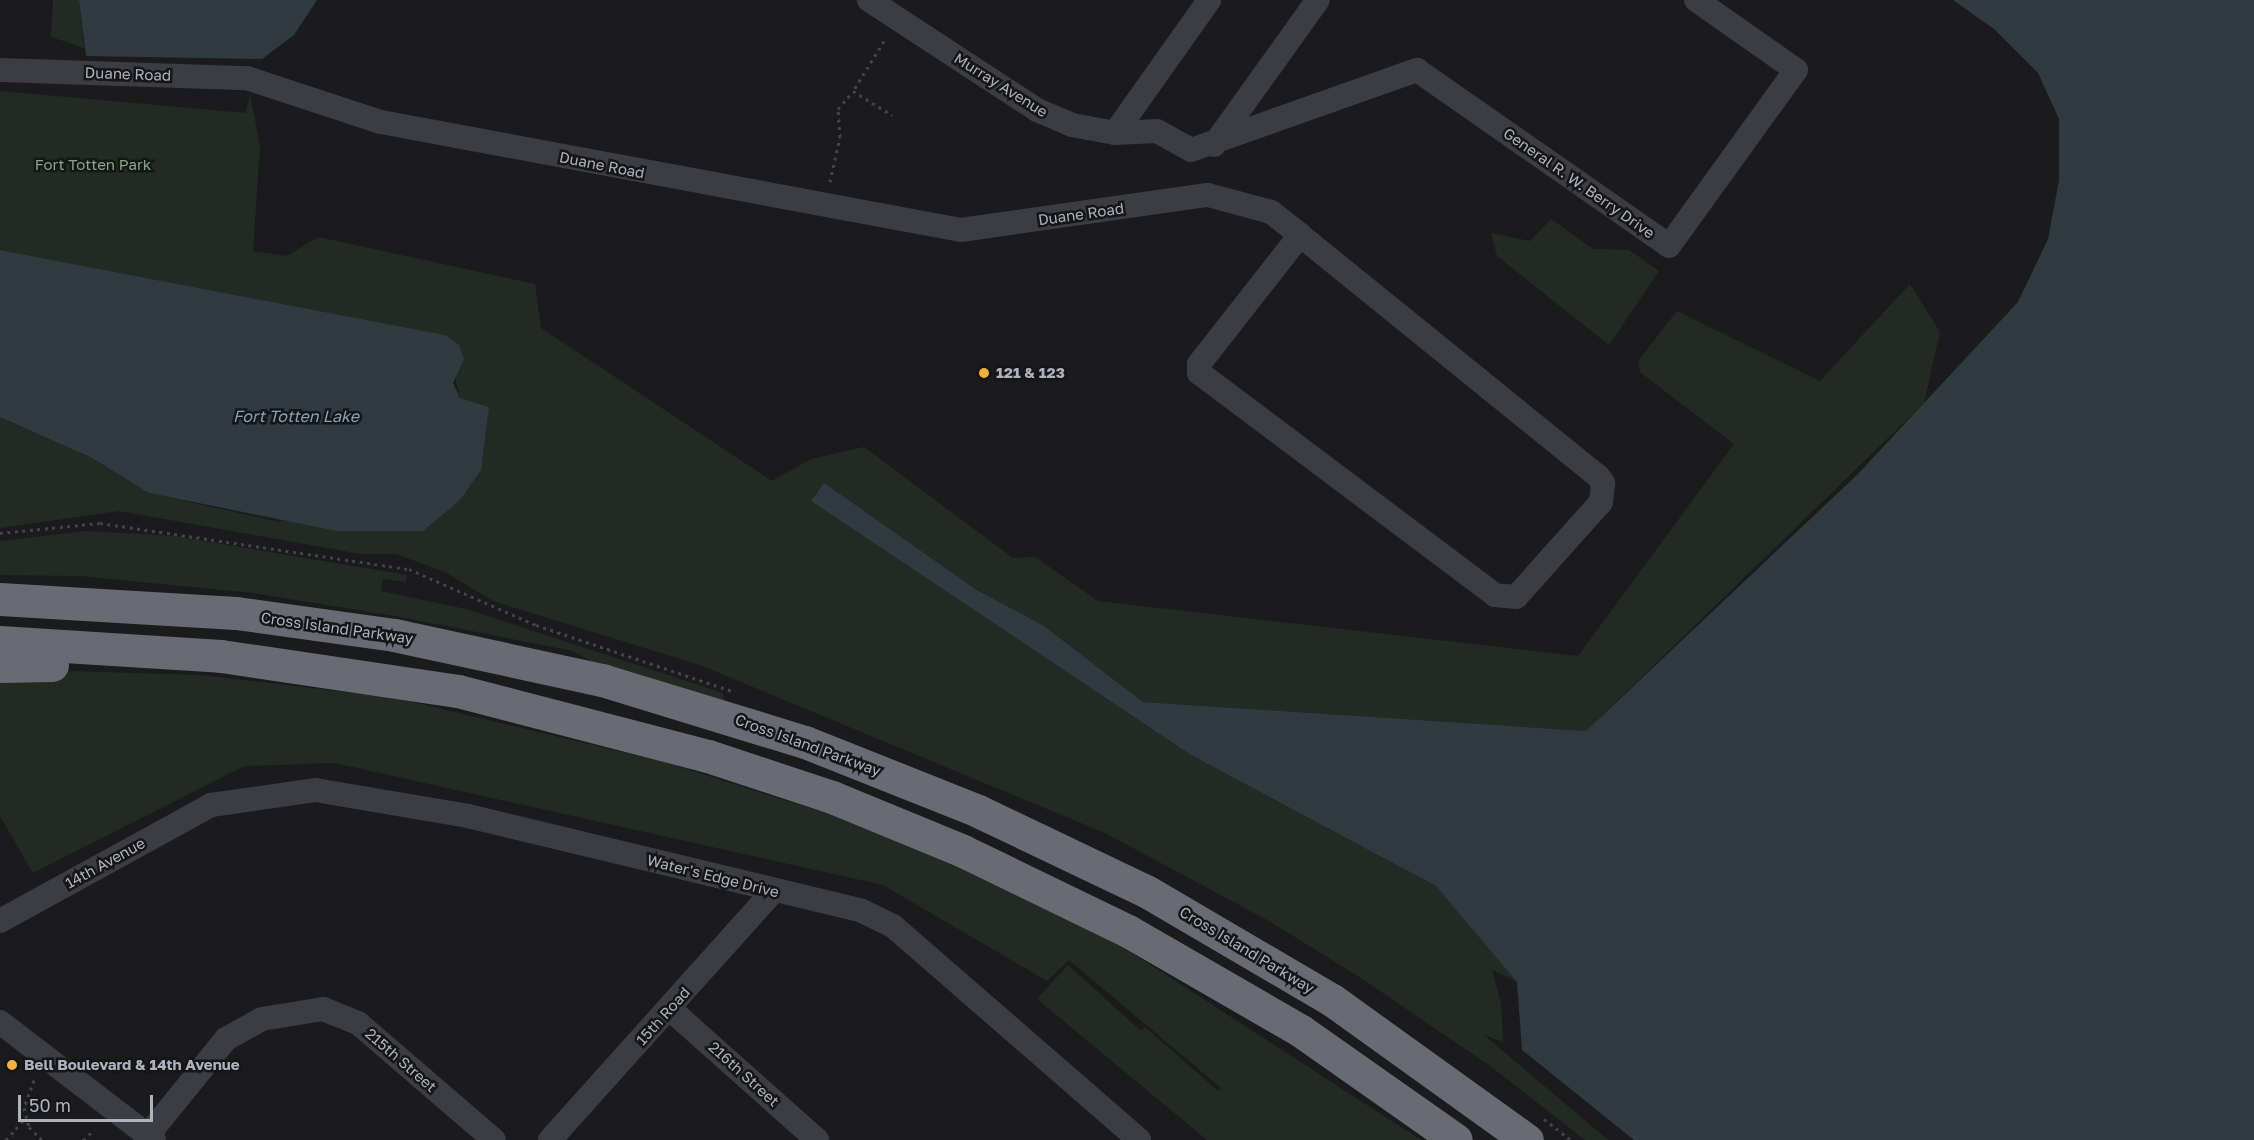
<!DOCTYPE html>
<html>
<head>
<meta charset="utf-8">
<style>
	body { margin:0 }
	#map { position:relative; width:2254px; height:1140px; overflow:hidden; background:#1b1b1d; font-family:"Golos Text",sans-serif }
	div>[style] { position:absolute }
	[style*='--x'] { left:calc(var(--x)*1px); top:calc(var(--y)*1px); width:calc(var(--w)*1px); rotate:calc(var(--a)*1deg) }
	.green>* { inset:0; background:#222b23 }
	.water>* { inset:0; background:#303a41 }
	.path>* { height:3px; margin-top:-1.5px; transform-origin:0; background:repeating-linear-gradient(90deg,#424449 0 3px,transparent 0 7.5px) }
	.minor>* { height:24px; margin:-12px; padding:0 12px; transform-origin:12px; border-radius:12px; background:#3c3d42 }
	.highway>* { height:33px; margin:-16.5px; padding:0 16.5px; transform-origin:16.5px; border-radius:16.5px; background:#686b73 }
	.dots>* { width:16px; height:16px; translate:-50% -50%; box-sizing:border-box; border:3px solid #161618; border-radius:50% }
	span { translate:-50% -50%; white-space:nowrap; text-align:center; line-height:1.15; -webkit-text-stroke:5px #161618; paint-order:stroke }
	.street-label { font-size:15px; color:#adb2bc }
	.park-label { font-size:15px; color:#85a786 }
	.poi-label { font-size:15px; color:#adb2bc; font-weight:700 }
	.left { translate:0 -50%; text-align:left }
	.water-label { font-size:16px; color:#85a1b6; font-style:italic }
	.scale { position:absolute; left:18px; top:1095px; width:135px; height:27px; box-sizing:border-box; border:3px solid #adb2bc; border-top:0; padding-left:8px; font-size:18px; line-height:21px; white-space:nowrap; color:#adb2bc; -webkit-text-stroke:4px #161618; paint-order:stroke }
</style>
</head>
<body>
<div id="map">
	<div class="green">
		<div style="clip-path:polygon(53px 0,79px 0,84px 48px,51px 37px)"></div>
		<div style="clip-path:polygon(0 91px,246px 113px,250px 94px,260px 146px,253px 251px,287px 256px,318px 237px,535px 284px,541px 328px,772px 481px,811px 459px,864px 447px,1013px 558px,1035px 557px,1098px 601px,1578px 656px,1734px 444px,1640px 372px,1638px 361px,1677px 311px,1820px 381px,1910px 284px,1940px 332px,1924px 403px,1586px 731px,1143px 702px,1044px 626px,811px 501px,1191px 755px,1436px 886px,1517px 982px,1492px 970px,1501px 1003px,1503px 1042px,1484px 1035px,1608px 1140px,1585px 1140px,1493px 1068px,1364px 980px,1269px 921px,1105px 833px,700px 665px,493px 601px,445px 572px,396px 554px,361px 554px,119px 511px,0 528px,0 417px,92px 458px,149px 493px,279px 522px,489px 407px,460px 398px,445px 335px,0 250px)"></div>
		<div style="clip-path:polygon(1551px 219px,1593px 249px,1629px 250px,1659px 271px,1609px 345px,1497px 256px,1491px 233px,1530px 241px)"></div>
		<div style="clip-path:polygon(86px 531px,174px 536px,407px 575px,406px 582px,383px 579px,381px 591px,466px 609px,723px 693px,724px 702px,605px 669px,573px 651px,395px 616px,253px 593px,80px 576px,0 575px,0 541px)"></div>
		<div style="clip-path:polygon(35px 670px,201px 675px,396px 698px,664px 762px,829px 814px,991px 879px,1126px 949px,1421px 1140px,1207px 1140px,1037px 999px,1068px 965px,1141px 1031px,1145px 1027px,1218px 1091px,1221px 1088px,1069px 960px,1047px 981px,883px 885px,335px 763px,244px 766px,33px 873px,0 816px,0 674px)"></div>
	</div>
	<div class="water">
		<div style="clip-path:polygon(79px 0,317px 0,294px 35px,262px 59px,86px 56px)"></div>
		<div style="clip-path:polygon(1953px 0,2254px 0,2254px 1140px,1634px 1140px,1522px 1050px,1517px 982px,1436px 886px,1191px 755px,811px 501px,824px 483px,975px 589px,1044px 626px,1143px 702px,1586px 731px,1858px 474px,2018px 302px,2048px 239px,2059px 180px,2059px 119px,2038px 73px,1994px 29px)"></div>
		<div style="clip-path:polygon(0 250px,445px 335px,459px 345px,464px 359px,453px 383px,460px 398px,489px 407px,481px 470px,460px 500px,423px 531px,337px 531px,149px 493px,92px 458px,0 417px)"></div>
	</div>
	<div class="path">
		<div style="--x:884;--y:41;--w:59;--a:121.8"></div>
		<div style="--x:853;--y:91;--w:46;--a:31.6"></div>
		<div style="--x:830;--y:182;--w:46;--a:-77.5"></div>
		<div style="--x:840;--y:137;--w:28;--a:-94"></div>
		<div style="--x:838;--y:109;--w:23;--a:-50"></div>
		<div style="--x:0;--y:533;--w:100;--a:-5.7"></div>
		<div style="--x:100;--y:523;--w:312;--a:8.5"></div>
		<div style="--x:409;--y:569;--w:139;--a:23.8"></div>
		<div style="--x:536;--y:625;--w:210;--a:18.6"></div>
		<div style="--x:34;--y:1080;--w:30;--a:110"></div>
		<div style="--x:24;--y:1108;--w:20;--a:75"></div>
		<div style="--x:29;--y:1127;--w:18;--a:45"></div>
		<div style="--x:1544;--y:1119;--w:34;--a:38"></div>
		<div style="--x:6;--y:1140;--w:29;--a:-49"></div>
		<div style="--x:83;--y:1140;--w:15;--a:-42"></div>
	</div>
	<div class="minor">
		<div style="--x:869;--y:0;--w:201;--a:33.2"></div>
		<div style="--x:1037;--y:110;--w:38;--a:23"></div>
		<div style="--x:1072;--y:125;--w:44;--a:10.5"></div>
		<div style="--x:1115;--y:133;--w:42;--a:-2.7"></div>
		<div style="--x:1157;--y:131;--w:39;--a:29"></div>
		<div style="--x:1191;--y:150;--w:240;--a:-19.5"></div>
		<div style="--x:1417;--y:70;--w:307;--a:34.9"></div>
		<div style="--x:1669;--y:246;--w:217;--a:-54.2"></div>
		<div style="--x:1796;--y:70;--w:122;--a:-145"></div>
		<div style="--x:0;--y:70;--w:247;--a:1.9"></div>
		<div style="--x:247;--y:78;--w:141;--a:18.2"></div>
		<div style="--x:381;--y:122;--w:590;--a:10.55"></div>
		<div style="--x:961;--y:230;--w:249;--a:-8.1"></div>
		<div style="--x:1208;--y:195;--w:65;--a:15.1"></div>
		<div style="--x:1271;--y:212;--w:37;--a:38"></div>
		<div style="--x:1300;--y:235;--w:383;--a:39"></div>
		<div style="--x:1598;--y:476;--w:9;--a:54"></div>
		<div style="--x:1603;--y:483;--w:19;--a:96"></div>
		<div style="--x:1601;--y:502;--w:127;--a:131.8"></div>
		<div style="--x:1516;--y:597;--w:21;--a:-175"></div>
		<div style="--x:1495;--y:595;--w:370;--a:-143.1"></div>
		<div style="--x:1199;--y:373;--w:9;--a:-90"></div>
		<div style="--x:1199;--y:364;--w:164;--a:-51.9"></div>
		<div style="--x:1115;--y:133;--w:163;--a:-54.7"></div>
		<div style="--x:1214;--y:145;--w:178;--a:-54.4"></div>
		<div style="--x:0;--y:921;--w:241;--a:-28.8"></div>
		<div style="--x:211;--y:805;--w:105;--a:-8.2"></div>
		<div style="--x:315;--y:790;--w:155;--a:9.6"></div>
		<div style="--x:468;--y:816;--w:403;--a:13.5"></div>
		<div style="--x:860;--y:910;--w:37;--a:26"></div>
		<div style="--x:893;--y:926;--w:326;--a:41"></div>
		<div style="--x:670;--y:1009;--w:197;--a:41.7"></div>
		<div style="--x:0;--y:1022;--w:194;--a:37.5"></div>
		<div style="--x:148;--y:1135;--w:124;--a:-50.9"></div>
		<div style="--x:226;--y:1039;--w:41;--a:-29.1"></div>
		<div style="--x:262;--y:1019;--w:62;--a:-9.3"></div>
		<div style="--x:323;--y:1009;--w:38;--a:22"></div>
		<div style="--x:358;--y:1023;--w:179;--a:40.7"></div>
		<div style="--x:550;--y:1140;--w:336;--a:-48.1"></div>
	</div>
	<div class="highway">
		<div style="--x:0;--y:599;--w:236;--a:3.4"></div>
		<div style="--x:236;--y:613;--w:160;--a:7.9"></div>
		<div style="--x:394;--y:635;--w:213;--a:12.2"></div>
		<div style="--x:602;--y:680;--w:212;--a:17"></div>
		<div style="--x:805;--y:742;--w:186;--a:21.7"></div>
		<div style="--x:978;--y:811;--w:186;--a:25.5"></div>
		<div style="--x:1146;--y:891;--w:216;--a:30.4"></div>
		<div style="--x:1332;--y:1000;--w:240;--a:35.7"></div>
		<div style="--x:0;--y:642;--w:221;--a:3.6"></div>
		<div style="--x:221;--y:656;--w:240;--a:8.4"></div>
		<div style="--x:458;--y:691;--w:258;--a:14.6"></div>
		<div style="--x:708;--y:756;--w:131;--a:18.3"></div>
		<div style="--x:832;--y:797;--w:142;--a:22.4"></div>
		<div style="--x:963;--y:851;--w:183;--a:25.9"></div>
		<div style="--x:1128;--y:931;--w:200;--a:30"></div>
		<div style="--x:1301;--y:1031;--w:189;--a:35.1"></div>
		<div style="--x:0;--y:666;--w:52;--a:-1.1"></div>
	</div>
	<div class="dots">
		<div style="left:984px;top:373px;background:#f2b13e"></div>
		<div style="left:12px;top:1065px;background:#f2b13e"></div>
	</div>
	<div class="street-label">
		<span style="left:128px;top:74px;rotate:2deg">Duane Road</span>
		<span style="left:1001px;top:85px;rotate:32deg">Murray Avenue</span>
		<span style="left:602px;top:165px;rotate:11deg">Duane Road</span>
		<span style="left:1579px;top:183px;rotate:35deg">General R. W. Berry Drive</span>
		<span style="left:1081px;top:214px;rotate:-8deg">Duane Road</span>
		<span style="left:337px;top:628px;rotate:8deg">Cross Island Parkway</span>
		<span style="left:808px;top:745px;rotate:20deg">Cross Island Parkway</span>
		<span style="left:105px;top:863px;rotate:-29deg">14th Avenue</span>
		<span style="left:713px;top:876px;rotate:14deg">Water's Edge Drive</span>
		<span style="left:1247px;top:950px;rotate:31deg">Cross Island Parkway</span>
		<span style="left:663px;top:1016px;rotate:-48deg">15th Road</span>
		<span style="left:401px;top:1060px;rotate:41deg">215th Street</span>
		<span style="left:744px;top:1074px;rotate:42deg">216th Street</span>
	</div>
	<div class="park-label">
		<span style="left:93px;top:165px">Fort Totten Park</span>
	</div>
	<div class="poi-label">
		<span class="left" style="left:996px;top:373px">121 &amp; 123</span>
		<span class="left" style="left:24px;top:1065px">Bell Boulevard &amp; 14th Avenue</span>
	</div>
	<div class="water-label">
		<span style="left:296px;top:416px">Fort Totten Lake</span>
	</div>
	<div class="scale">50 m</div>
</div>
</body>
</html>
